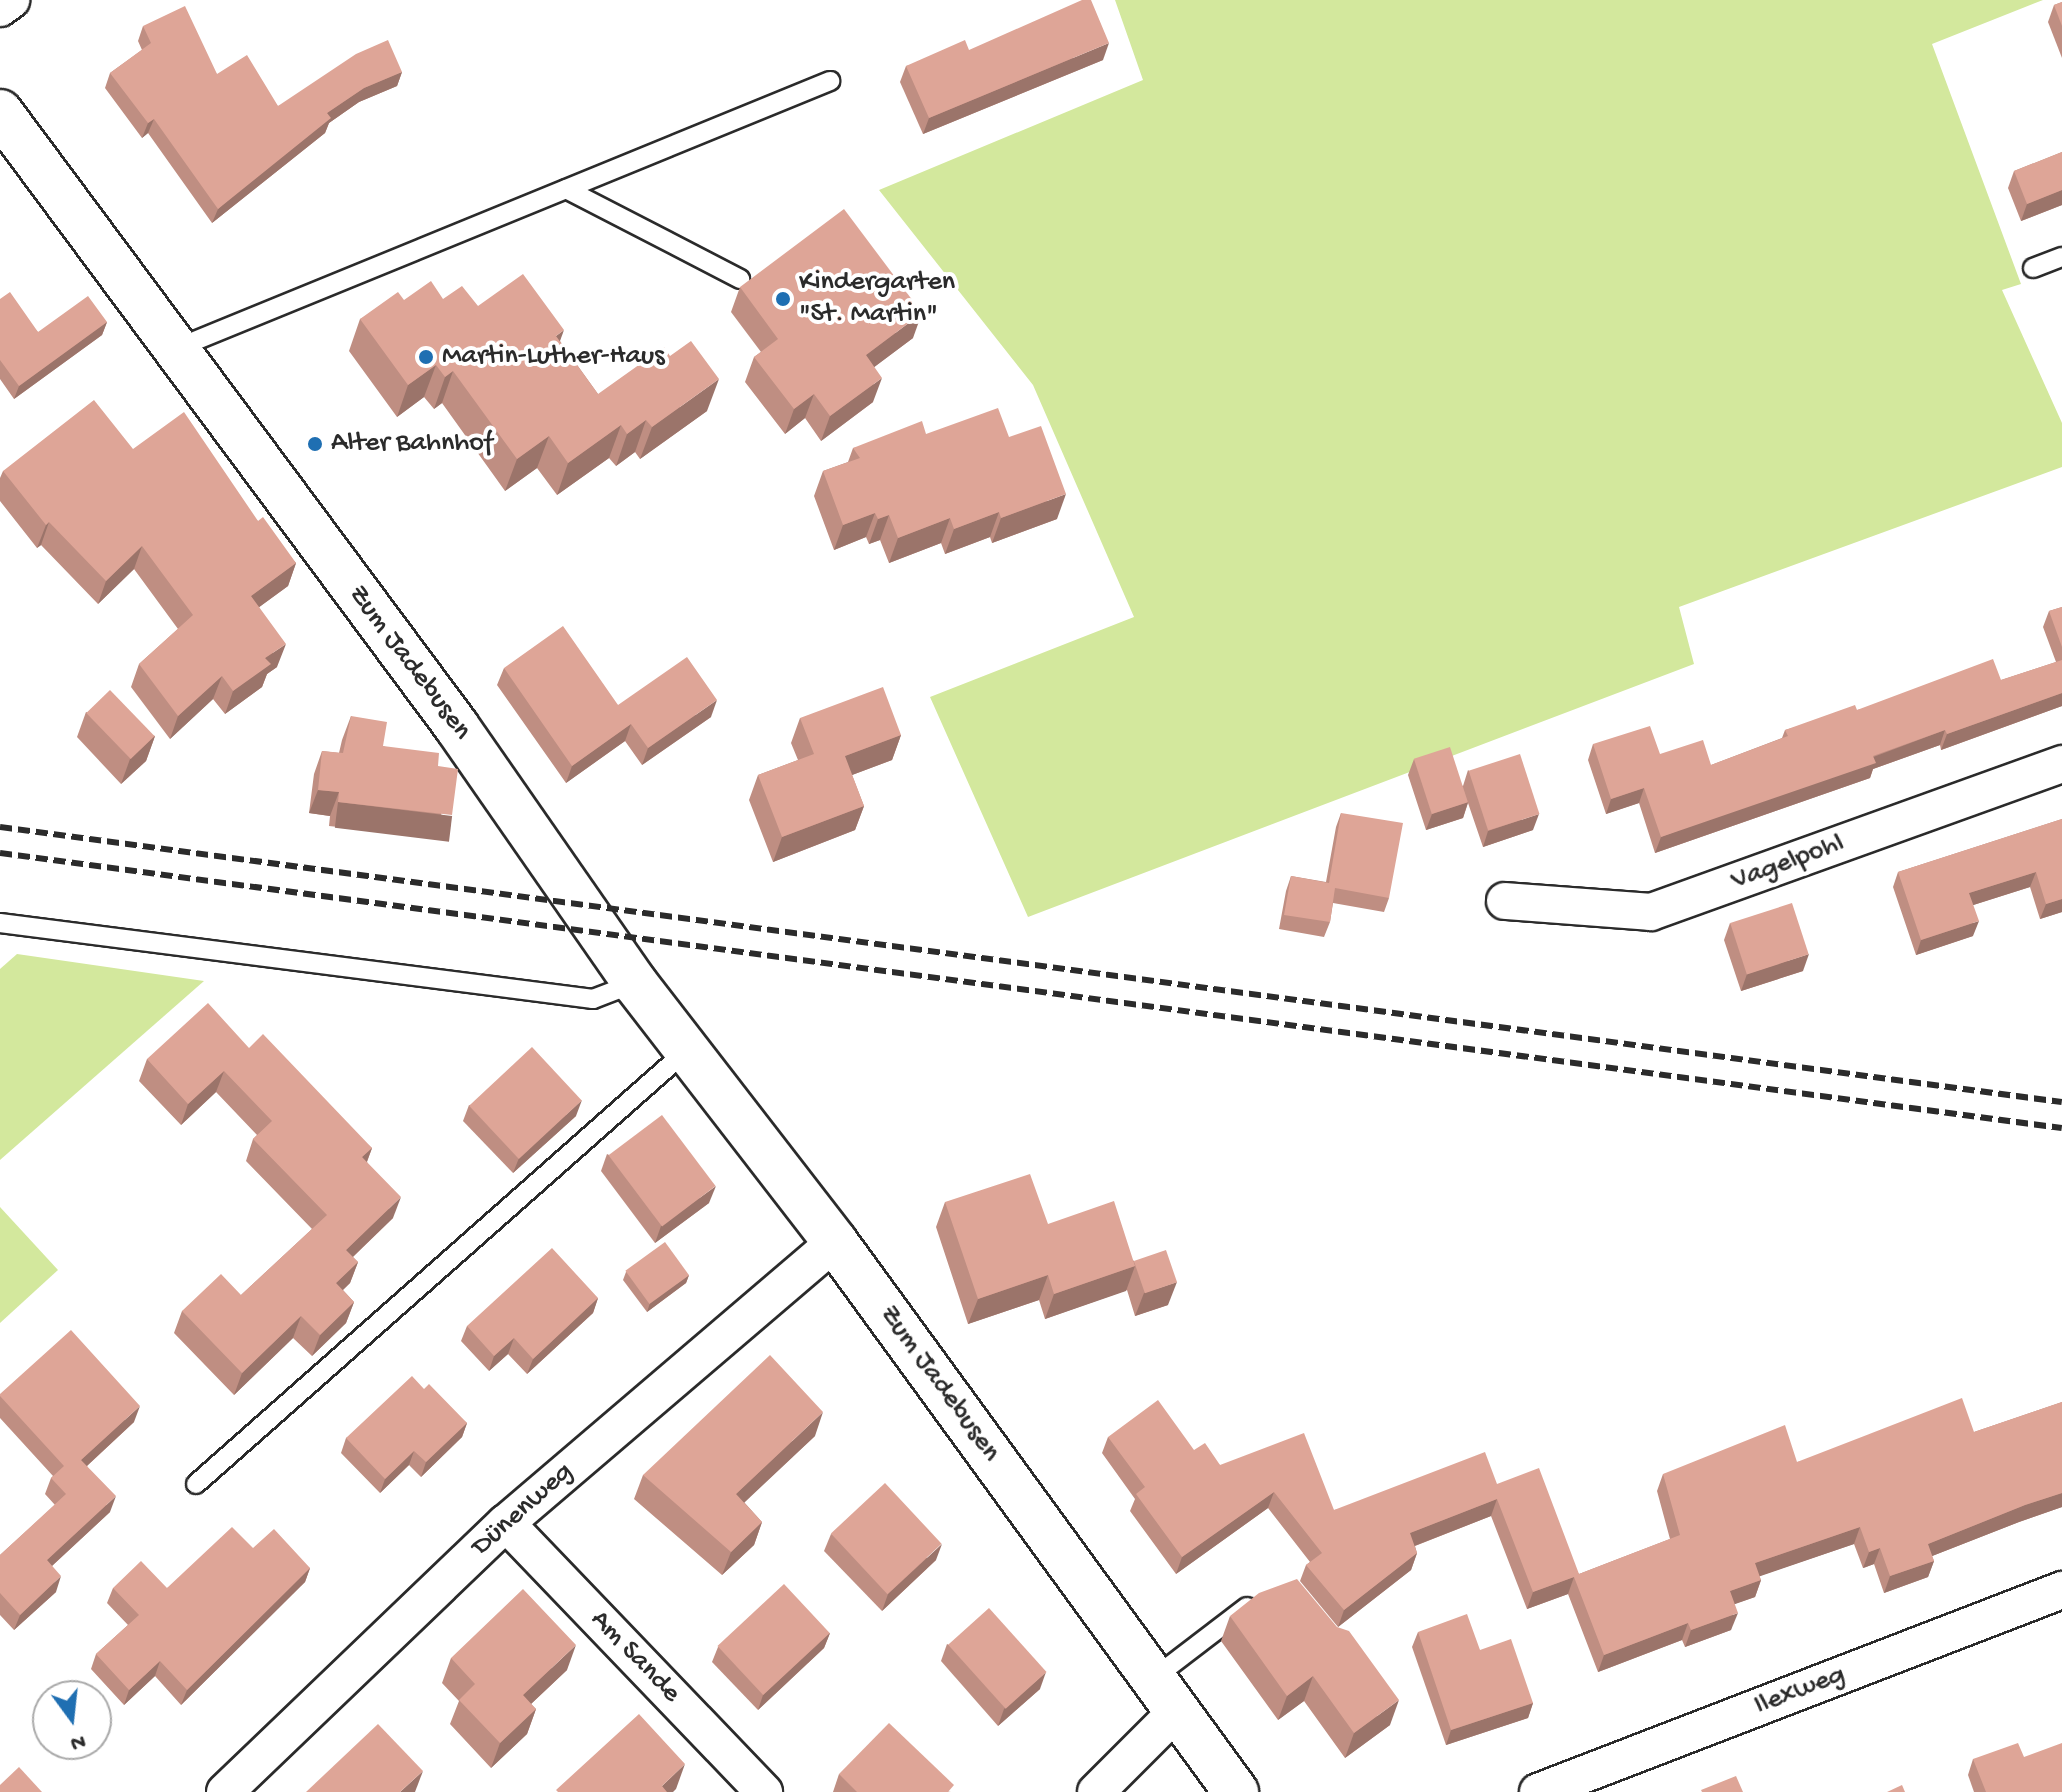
<!DOCTYPE html>
<html>
<head>
<meta charset="utf-8">
<style>
	body { margin:0 }
	#map { position:relative; width:2062px; height:1792px; overflow:hidden; background:#fff; font-family:"Gochi Hand",sans-serif }
	div>[style] { position:absolute }
	[style*='--x'] { left:calc(var(--x)*1px); top:calc(var(--y)*1px); width:calc(var(--w)*1px); rotate:calc(var(--a)*1deg) }
	.green>* { inset:0; background:#d3e89d }
	.roads { filter:drop-shadow(2px 0 #2b2b2b) drop-shadow(-2px 0 #2b2b2b) drop-shadow(0 2px #2b2b2b) drop-shadow(0 -2px #2b2b2b) }
	.service>* { height:18px; margin:-9px; padding:0 9px; transform-origin:9px; border-radius:9px; background:#fff }
	.minor>* { height:36px; margin:-18px; padding:0 18px; transform-origin:18px; border-radius:18px; background:#fff }
	.tertiary>* { height:44px; margin:-22px; padding:0 22px; transform-origin:22px; border-radius:22px; background:#fff }
	.rail>* { height:6px; margin-top:-3px; transform-origin:0; background:repeating-linear-gradient(90deg,#2b2b2b 0 12px,transparent 0 18px) }
	.wall>* { inset:0; background:#bf8e82 }
	.shaded-wall>* { inset:0; background:#9b746a; transform-origin:0 0 }
	.building>* { inset:0; background:#dea597; transform-origin:0 0 }
	.dots>* { width:22px; height:22px; translate:-50% -50%; box-sizing:border-box; border:4px solid #fff; border-radius:50% }
	span { translate:-50% -50%; white-space:nowrap; text-align:center; line-height:1.15; -webkit-text-stroke:8px #fff; paint-order:stroke }
	.poi-label { font-size:28px; color:#2b2b2b }
	.left { translate:0 -50%; text-align:left }
	.street-label { font-size:28px; color:#2b2b2b }
	.north { position:absolute; left:32px; top:1680px; width:80px; height:80px; box-sizing:border-box; background:#fff; border:2px solid #aaa; border-radius:50%; rotate:165deg; font-size:22px; font-weight:700; line-height:32px; text-align:center; color:#2b2b2b }
	.north::after { content:''; display:block; margin:auto; width:28px; height:36px; background:#1f6fb2; clip-path:polygon(50% 0,100% 100%,50% 72%,0 100%) }
</style>
</head>
<body>
<div id="map">
	<div class="green">
		<div style="clip-path:polygon(1115px 0,2043px 0,1932px 44px,2021px 284px,2002px 290px,2062px 423px,2062px 467px,1679px 607px,1694px 664px,1028px 917px,930px 697px,1134px 617px,1033px 385px,879px 190px,1143px 80px)"></div>
		<div style="clip-path:polygon(17px 954px,204px 981px,0 1160px,0 969px)"></div>
		<div style="clip-path:polygon(0 1207px,58px 1270px,0 1323px)"></div>
	</div>
	<div class="roads">
		<div class="service">
			<div style="--x:566;--y:189;--w:196;--a:27.3"></div>
			<div style="--x:2033;--y:268;--w:31;--a:-21"></div>
			<div style="--x:175;--y:349;--w:708;--a:-22.25"></div>
			<div style="--x:0;--y:923;--w:598;--a:7.3"></div>
			<div style="--x:593;--y:999;--w:45;--a:-20.9"></div>
			<div style="--x:196;--y:1484;--w:655;--a:-41.47"></div>
			<div style="--x:1154;--y:1678;--w:117;--a:-37.4"></div>
		</div>
		<div class="minor">
			<div style="--x:0;--y:8;--w:14;--a:-36"></div>
			<div style="--x:1505;--y:901;--w:146;--a:4.3"></div>
			<div style="--x:1651;--y:912;--w:437;--a:-19.8"></div>
			<div style="--x:506;--y:1523;--w:373;--a:46.2"></div>
			<div style="--x:225;--y:1792;--w:389;--a:-43.8"></div>
			<div style="--x:506;--y:1523;--w:433;--a:-40.5"></div>
			<div style="--x:1096;--y:1792;--w:115;--a:-45"></div>
			<div style="--x:1538;--y:1792;--w:562;--a:-21.08"></div>
		</div>
		<div class="tertiary">
			<div style="--x:0;--y:112;--w:766;--a:53.38"></div>
			<div style="--x:457;--y:727;--w:312;--a:55.2"></div>
			<div style="--x:635;--y:983;--w:327;--a:52.3"></div>
			<div style="--x:835;--y:1242;--w:681;--a:53.9"></div>
		</div>
	</div>
	<div class="rail">
		<div style="--x:0;--y:827;--w:2080;--a:7.6"></div>
		<div style="--x:0;--y:853;--w:2080;--a:7.6"></div>
	</div>
	<div class="wall">
		<div style="clip-path:polygon(2062px 2px,2062px 58px,2048px 22px,2054px 5px)"></div>
		<div style="clip-path:polygon(143px 26px,217px 74px,278px 106px,402px 72px,397px 86px,359px 102px,329px 123px,325px 133px,212px 223px,148px 133px,142px 138px,105px 88px,110px 73px,142px 50px,138px 41px)"></div>
		<div style="clip-path:polygon(969px 50px,1103px 60px,923px 134px,900px 82px,906px 66px)"></div>
		<div style="clip-path:polygon(2062px 152px,2062px 205px,2021px 221px,2008px 188px,2014px 171px)"></div>
		<div style="clip-path:polygon(740px 287px,913px 338px,874px 367px,873px 402px,821px 441px,805px 418px,785px 434px,745px 382px,754px 357px,761px 352px,731px 312px)"></div>
		<div style="clip-path:polygon(0 299px,38px 332px,107px 322px,102px 335px,14px 399px,0 379px)"></div>
		<div style="clip-path:polygon(443px 299px,478px 306px,560px 341px,598px 394px,707px 411px,640px 459px,635px 452px,616px 466px,609px 458px,557px 495px,537px 468px,505px 491px,442px 403px,434px 409px,424px 397px,397px 417px,349px 351px,360px 319px,404px 300px)"></div>
		<div style="clip-path:polygon(926px 434px,1009px 437px,1057px 519px,992px 543px,990px 537px,945px 554px,941px 543px,889px 563px,880px 540px,869px 544px,866px 537px,834px 550px,814px 496px,823px 471px,848px 462px,853px 448px)"></div>
		<div style="clip-path:polygon(133px 449px,258px 521px,296px 563px,288px 586px,259px 607px,277px 667px,267px 674px,262px 687px,225px 714px,213px 699px,170px 739px,131px 687px,139px 664px,178px 629px,134px 569px,98px 604px,41px 545px,37px 548px,0 501px,0 478px,3px 471px)"></div>
		<div style="clip-path:polygon(2062px 607px,2062px 706px,1941px 750px,1940px 745px,1873px 769px,1870px 778px,1655px 853px,1639px 803px,1606px 814px,1588px 760px,1593px 744px,1660px 754px,1711px 765px,1782px 738px,1785px 730px,1857px 710px,2001px 680px,2056px 662px,2043px 627px,2049px 611px)"></div>
		<div style="clip-path:polygon(504px 668px,618px 705px,711px 717px,642px 765px,625px 741px,566px 783px,497px 685px)"></div>
		<div style="clip-path:polygon(86px 712px,155px 736px,146px 761px,121px 784px,77px 737px)"></div>
		<div style="clip-path:polygon(351px 716px,383px 746px,438px 766px,443px 839px,329px 826px,330px 816px,309px 813px,314px 774px,322px 751px,339px 753px,342px 740px)"></div>
		<div style="clip-path:polygon(800px 718px,901px 735px,892px 760px,852px 775px,864px 806px,855px 830px,773px 862px,749px 800px,758px 775px,798px 760px,791px 743px)"></div>
		<div style="clip-path:polygon(1414px 759px,1463px 786px,1468px 770px,1533px 830px,1483px 847px,1468px 803px,1463px 818px,1426px 830px,1408px 775px)"></div>
		<div style="clip-path:polygon(1341px 813px,1389px 898px,1384px 912px,1333px 903px,1330px 922px,1324px 937px,1279px 929px,1286px 891px,1291px 876px,1326px 882px,1336px 827px)"></div>
		<div style="clip-path:polygon(2062px 819px,2062px 912px,2040px 919px,2030px 887px,1973px 905px,1973px 936px,1916px 955px,1893px 887px,1898px 872px)"></div>
		<div style="clip-path:polygon(1730px 923px,1803px 971px,1741px 991px,1724px 940px)"></div>
		<div style="clip-path:polygon(249px 1048px,372px 1148px,367px 1162px,393px 1218px,353px 1257px,358px 1262px,350px 1283px,343px 1290px,354px 1302px,346px 1323px,312px 1356px,293px 1338px,234px 1395px,174px 1333px,182px 1311px,241px 1295px,312px 1229px,246px 1161px,253px 1139px,257px 1135px,216px 1092px,181px 1125px,139px 1081px,147px 1059px)"></div>
		<div style="clip-path:polygon(469px 1105px,576px 1116px,513px 1173px,463px 1121px)"></div>
		<div style="clip-path:polygon(607px 1154px,709px 1203px,655px 1243px,601px 1171px)"></div>
		<div style="clip-path:polygon(945px 1202px,1048px 1224px,1133px 1260px,1168px 1305px,1135px 1316px,1127px 1290px,1045px 1319px,1039px 1300px,968px 1324px,936px 1227px)"></div>
		<div style="clip-path:polygon(626px 1272px,689px 1275px,686px 1283px,647px 1312px,623px 1280px)"></div>
		<div style="clip-path:polygon(598px 1298px,593px 1313px,527px 1374px,508px 1354px,489px 1371px,461px 1341px,467px 1326px)"></div>
		<div style="clip-path:polygon(424px 1389px,467px 1423px,462px 1437px,421px 1477px,409px 1465px,380px 1493px,341px 1453px,346px 1438px)"></div>
		<div style="clip-path:polygon(0 1394px,134px 1422px,87px 1466px,110px 1512px,52px 1566px,56px 1592px,14px 1630px,0 1615px,0 1555px,55px 1505px,45px 1494px,51px 1478px,53px 1476px,0 1418px)"></div>
		<div style="clip-path:polygon(2062px 1402px,2062px 1507px,2019px 1522px,1932px 1556px,1934px 1561px,1928px 1577px,1884px 1593px,1874px 1564px,1863px 1568px,1854px 1544px,1759px 1576px,1761px 1580px,1755px 1597px,1734px 1604px,1731px 1630px,1685px 1647px,1682px 1640px,1598px 1672px,1568px 1594px,1527px 1609px,1491px 1516px,1415px 1546px,1417px 1553px,1411px 1570px,1338px 1627px,1300px 1581px,1306px 1565px,1310px 1562px,1268px 1508px,1176px 1574px,1130px 1511px,1135px 1499px,1102px 1453px,1108px 1437px,1194px 1450px,1220px 1465px,1334px 1510px,1497px 1484px,1579px 1574px,1670px 1539px,1657px 1491px,1663px 1474px,1797px 1462px,1974px 1432px)"></div>
		<div style="clip-path:polygon(815px 1436px,744px 1502px,762px 1522px,754px 1545px,722px 1575px,634px 1499px,643px 1475px)"></div>
		<div style="clip-path:polygon(831px 1534px,936px 1560px,882px 1611px,824px 1551px)"></div>
		<div style="clip-path:polygon(253px 1548px,310px 1568px,305px 1582px,181px 1705px,155px 1676px,124px 1705px,91px 1669px,96px 1654px,128px 1625px,107px 1603px,113px 1588px,167px 1588px)"></div>
		<div style="clip-path:polygon(1230px 1616px,1390px 1725px,1345px 1758px,1304px 1701px,1278px 1720px,1221px 1641px)"></div>
		<div style="clip-path:polygon(1418px 1632px,1480px 1650px,1533px 1703px,1528px 1718px,1446px 1745px,1412px 1647px)"></div>
		<div style="clip-path:polygon(830px 1633px,824px 1648px,758px 1710px,712px 1662px,718px 1647px)"></div>
		<div style="clip-path:polygon(947px 1644px,1040px 1689px,998px 1726px,941px 1661px)"></div>
		<div style="clip-path:polygon(451px 1658px,567px 1670px,531px 1704px,536px 1709px,527px 1734px,491px 1768px,450px 1724px,459px 1701px,442px 1683px)"></div>
		<div style="clip-path:polygon(2024px 1757px,2062px 1792px,1974px 1792px,1968px 1775px,1973px 1759px)"></div>
		<div style="clip-path:polygon(839px 1774px,951px 1792px,833px 1792px)"></div>
	</div>
	<div class="shaded-wall">
		<div style="clip-path:polygon(1109px 43px,1103px 60px,923px 134px,929px 118px)"></div>
		<div style="clip-path:polygon(402px 72px,397px 86px,359px 102px,329px 123px,325px 133px,212px 223px,218px 209px,327px 113px,364px 88px)"></div>
		<div style="clip-path:polygon(154px 119px,148px 133px,142px 138px,148px 123px)"></div>
		<div style="clip-path:polygon(2062px 190px,2062px 205px,2021px 221px,2027px 204px)"></div>
		<div style="clip-path:polygon(922px 313px,913px 338px,857px 380px,866px 355px)"></div>
		<div style="clip-path:polygon(107px 322px,102px 335px,14px 399px,19px 386px)"></div>
		<div style="clip-path:polygon(564px 330px,552px 363px,556px 336px)"></div>
		<div style="clip-path:polygon(436px 365px,424px 397px,397px 417px,408px 385px)"></div>
		<div style="clip-path:polygon(453px 371px,442px 403px,434px 409px,445px 377px)"></div>
		<div style="clip-path:polygon(882px 378px,873px 402px,821px 441px,830px 416px)"></div>
		<div style="clip-path:polygon(719px 379px,707px 411px,640px 459px,652px 427px)"></div>
		<div style="clip-path:polygon(814px 394px,805px 418px,785px 434px,794px 409px)"></div>
		<div style="clip-path:polygon(646px 420px,635px 452px,616px 466px,627px 434px)"></div>
		<div style="clip-path:polygon(621px 425px,609px 458px,557px 495px,568px 463px)"></div>
		<div style="clip-path:polygon(549px 436px,537px 468px,505px 491px,517px 459px)"></div>
		<div style="clip-path:polygon(1066px 494px,1057px 519px,992px 543px,1001px 518px)"></div>
		<div style="clip-path:polygon(999px 512px,990px 537px,945px 554px,954px 529px)"></div>
		<div style="clip-path:polygon(875px 513px,866px 537px,834px 550px,843px 525px)"></div>
		<div style="clip-path:polygon(889px 515px,880px 540px,869px 544px,878px 519px)"></div>
		<div style="clip-path:polygon(950px 518px,941px 543px,889px 563px,898px 538px)"></div>
		<div style="clip-path:polygon(49px 522px,41px 545px,37px 548px,46px 525px)"></div>
		<div style="clip-path:polygon(142px 546px,134px 569px,98px 604px,106px 581px)"></div>
		<div style="clip-path:polygon(296px 563px,288px 586px,243px 619px,251px 596px)"></div>
		<div style="clip-path:polygon(286px 644px,277px 667px,267px 674px,262px 687px,225px 714px,233px 691px,265px 658px)"></div>
		<div style="clip-path:polygon(222px 676px,213px 699px,170px 739px,178px 716px)"></div>
		<div style="clip-path:polygon(2062px 693px,2062px 706px,1941px 750px,1947px 734px)"></div>
		<div style="clip-path:polygon(717px 700px,711px 717px,642px 765px,648px 748px)"></div>
		<div style="clip-path:polygon(631px 724px,625px 741px,566px 783px,572px 766px)"></div>
		<div style="clip-path:polygon(1945px 730px,1940px 745px,1873px 769px,1870px 778px,1655px 853px,1661px 837px)"></div>
		<div style="clip-path:polygon(901px 735px,892px 760px,836px 781px,845px 756px)"></div>
		<div style="clip-path:polygon(155px 736px,146px 761px,121px 784px,130px 759px)"></div>
		<div style="clip-path:polygon(1644px 788px,1639px 803px,1606px 814px,1611px 799px)"></div>
		<div style="clip-path:polygon(318px 790px,339px 792px,330px 816px,309px 813px)"></div>
		<div style="left:338px;top:802px;width:115px;height:26px;rotate:7deg"></div>
		<div style="clip-path:polygon(1468px 802px,1463px 818px,1426px 830px,1432px 814px)"></div>
		<div style="clip-path:polygon(864px 806px,855px 830px,773px 862px,782px 837px)"></div>
		<div style="clip-path:polygon(1539px 814px,1533px 830px,1483px 847px,1488px 831px)"></div>
		<div style="clip-path:polygon(2036px 872px,2030px 887px,1964px 908px,1969px 893px)"></div>
		<div style="clip-path:polygon(2062px 899px,2062px 912px,2040px 919px,2046px 904px)"></div>
		<div style="clip-path:polygon(1979px 921px,1973px 936px,1916px 955px,1921px 940px)"></div>
		<div style="clip-path:polygon(1809px 954px,1803px 971px,1741px 991px,1747px 974px)"></div>
		<div style="clip-path:polygon(224px 1071px,216px 1092px,181px 1125px,188px 1104px)"></div>
		<div style="clip-path:polygon(582px 1100px,576px 1116px,513px 1173px,519px 1158px)"></div>
		<div style="clip-path:polygon(372px 1148px,364px 1169px,362px 1157px)"></div>
		<div style="clip-path:polygon(716px 1186px,709px 1203px,655px 1243px,661px 1226px)"></div>
		<div style="clip-path:polygon(401px 1197px,393px 1218px,338px 1271px,346px 1250px)"></div>
		<div style="clip-path:polygon(358px 1262px,350px 1283px,328px 1304px,336px 1283px)"></div>
		<div style="clip-path:polygon(1135px 1266px,1126px 1291px,1045px 1319px,1054px 1294px)"></div>
		<div style="clip-path:polygon(689px 1275px,686px 1283px,647px 1312px,650px 1303px)"></div>
		<div style="clip-path:polygon(1048px 1275px,1039px 1300px,968px 1324px,978px 1299px)"></div>
		<div style="clip-path:polygon(1177px 1282px,1168px 1305px,1135px 1316px,1144px 1293px)"></div>
		<div style="clip-path:polygon(598px 1298px,593px 1313px,527px 1374px,533px 1359px)"></div>
		<div style="clip-path:polygon(354px 1302px,346px 1323px,312px 1356px,320px 1335px)"></div>
		<div style="clip-path:polygon(301px 1316px,293px 1338px,234px 1395px,242px 1373px)"></div>
		<div style="clip-path:polygon(514px 1338px,508px 1354px,489px 1371px,494px 1356px)"></div>
		<div style="clip-path:polygon(140px 1406px,134px 1422px,76px 1476px,81px 1460px)"></div>
		<div style="clip-path:polygon(823px 1412px,815px 1436px,728px 1518px,736px 1494px)"></div>
		<div style="clip-path:polygon(467px 1423px,462px 1437px,421px 1477px,426px 1462px)"></div>
		<div style="clip-path:polygon(414px 1451px,409px 1465px,380px 1493px,385px 1479px)"></div>
		<div style="clip-path:polygon(1274px 1492px,1268px 1508px,1176px 1574px,1182px 1557px)"></div>
		<div style="clip-path:polygon(2062px 1493px,2062px 1507px,2019px 1522px,1922px 1560px,1928px 1544px,2025px 1505px)"></div>
		<div style="clip-path:polygon(116px 1496px,110px 1512px,41px 1576px,47px 1560px)"></div>
		<div style="clip-path:polygon(1497px 1499px,1491px 1516px,1404px 1550px,1410px 1533px)"></div>
		<div style="clip-path:polygon(762px 1522px,754px 1545px,722px 1575px,731px 1552px)"></div>
		<div style="clip-path:polygon(1860px 1527px,1854px 1544px,1749px 1580px,1755px 1563px)"></div>
		<div style="clip-path:polygon(942px 1544px,936px 1560px,882px 1611px,888px 1594px)"></div>
		<div style="clip-path:polygon(1880px 1548px,1874px 1564px,1863px 1568px,1869px 1552px)"></div>
		<div style="clip-path:polygon(1417px 1553px,1411px 1570px,1338px 1627px,1344px 1610px)"></div>
		<div style="clip-path:polygon(1934px 1561px,1928px 1577px,1884px 1593px,1890px 1576px)"></div>
		<div style="clip-path:polygon(310px 1568px,305px 1582px,181px 1705px,187px 1690px)"></div>
		<div style="clip-path:polygon(61px 1576px,56px 1592px,14px 1630px,20px 1615px)"></div>
		<div style="clip-path:polygon(1574px 1577px,1568px 1594px,1527px 1609px,1533px 1592px)"></div>
		<div style="clip-path:polygon(1761px 1580px,1755px 1597px,1724px 1608px,1730px 1591px)"></div>
		<div style="clip-path:polygon(1738px 1613px,1731px 1630px,1685px 1647px,1691px 1630px)"></div>
		<div style="clip-path:polygon(1688px 1623px,1682px 1640px,1598px 1672px,1604px 1655px)"></div>
		<div style="clip-path:polygon(830px 1633px,824px 1648px,758px 1710px,763px 1695px)"></div>
		<div style="clip-path:polygon(576px 1645px,567px 1670px,514px 1720px,523px 1695px)"></div>
		<div style="clip-path:polygon(160px 1661px,155px 1676px,124px 1705px,129px 1690px)"></div>
		<div style="clip-path:polygon(1046px 1672px,1040px 1689px,998px 1726px,1004px 1709px)"></div>
		<div style="clip-path:polygon(1313px 1676px,1304px 1701px,1278px 1720px,1287px 1696px)"></div>
		<div style="clip-path:polygon(1399px 1700px,1390px 1725px,1345px 1758px,1354px 1733px)"></div>
		<div style="clip-path:polygon(1533px 1703px,1528px 1718px,1446px 1745px,1451px 1730px)"></div>
		<div style="clip-path:polygon(536px 1709px,527px 1734px,491px 1768px,500px 1743px)"></div>
		<div style="clip-path:polygon(685px 1764px,676px 1789px,673px 1792px,660px 1792px,662px 1786px)"></div>
		<div style="clip-path:polygon(423px 1771px,415px 1792px,400px 1792px)"></div>
	</div>
	<div class="building">
		<div style="clip-path:polygon(1082px 0,1091px 0,1109px 43px,929px 118px,906px 66px,965px 40px,969px 50px)"></div>
		<div style="clip-path:polygon(2062px 2px,2062px 26px,2054px 5px)"></div>
		<div style="clip-path:polygon(185px 6px,217px 74px,247px 55px,278px 106px,356px 54px,388px 40px,402px 72px,364px 88px,327px 113px,331px 118px,218px 209px,154px 119px,148px 123px,110px 73px,151px 43px,143px 26px)"></div>
		<div style="clip-path:polygon(2062px 152px,2062px 190px,2027px 204px,2014px 171px)"></div>
		<div style="clip-path:polygon(844px 209px,922px 313px,866px 355px,882px 378px,830px 416px,814px 394px,794px 409px,754px 357px,778px 339px,740px 287px)"></div>
		<div style="clip-path:polygon(523px 274px,564px 330px,556px 336px,598px 394px,664px 347px,670px 356px,691px 341px,719px 379px,652px 427px,646px 420px,627px 434px,621px 425px,568px 463px,549px 436px,517px 459px,453px 371px,445px 377px,436px 365px,408px 385px,360px 319px,398px 292px,404px 300px,431px 281px,443px 299px,462px 286px,478px 306px)"></div>
		<div style="clip-path:polygon(10px 292px,38px 332px,88px 296px,107px 322px,19px 386px,0 360px,0 299px)"></div>
		<div style="clip-path:polygon(94px 400px,133px 449px,184px 412px,258px 521px,263px 517px,296px 563px,251px 596px,286px 644px,265px 658px,271px 664px,233px 691px,222px 676px,178px 716px,139px 664px,193px 615px,142px 546px,106px 581px,49px 522px,46px 525px,3px 471px)"></div>
		<div style="clip-path:polygon(998px 408px,1009px 437px,1041px 426px,1066px 494px,1001px 518px,999px 512px,954px 529px,950px 518px,898px 538px,889px 515px,878px 519px,875px 513px,843px 525px,823px 471px,860px 458px,853px 448px,922px 421px,926px 434px)"></div>
		<div style="clip-path:polygon(2062px 607px,2062px 647px,2049px 611px)"></div>
		<div style="clip-path:polygon(563px 626px,618px 705px,687px 657px,717px 700px,648px 748px,631px 724px,572px 766px,504px 668px)"></div>
		<div style="clip-path:polygon(1993px 659px,2001px 680px,2062px 660px,2062px 693px,1947px 734px,1945px 730px,1873px 756px,1876px 763px,1661px 837px,1644px 788px,1611px 799px,1593px 744px,1650px 726px,1660px 754px,1703px 740px,1711px 765px,1788px 736px,1785px 730px,1855px 705px,1857px 710px)"></div>
		<div style="clip-path:polygon(883px 687px,901px 735px,845px 756px,864px 806px,782px 837px,758px 775px,814px 754px,800px 718px)"></div>
		<div style="left:110px;top:690px;width:64px;height:33px;rotate:46deg"></div>
		<div style="clip-path:polygon(351px 716px,387px 722px,383px 746px,439px 753px,438px 766px,458px 769px,452px 815px,338px 802px,339px 792px,318px 790px,322px 751px,343px 753px)"></div>
		<div style="left:1450px;top:747px;width:58px;height:38px;rotate:72deg"></div>
		<div style="left:1520px;top:754px;width:63px;height:54px;rotate:72deg"></div>
		<div style="clip-path:polygon(1341px 813px,1403px 823px,1389px 898px,1335px 888px,1330px 922px,1284px 915px,1291px 876px,1329px 883px)"></div>
		<div style="clip-path:polygon(2062px 819px,2062px 899px,2046px 904px,2036px 872px,1969px 893px,1979px 921px,1921px 940px,1898px 872px)"></div>
		<div style="left:1792px;top:903px;width:54px;height:65px;rotate:72deg"></div>
		<div style="clip-path:polygon(208px 1003px,249px 1048px,263px 1034px,372px 1148px,362px 1157px,401px 1197px,346px 1250px,358px 1262px,336px 1283px,354px 1302px,320px 1335px,301px 1316px,242px 1373px,182px 1311px,221px 1274px,241px 1295px,327px 1215px,253px 1139px,272px 1121px,224px 1071px,188px 1104px,147px 1059px)"></div>
		<div style="left:532px;top:1047px;width:73px;height:86px;rotate:47deg"></div>
		<div style="left:662px;top:1115px;width:89px;height:67px;rotate:53deg"></div>
		<div style="clip-path:polygon(1030px 1174px,1048px 1224px,1114px 1201px,1135px 1266px,1054px 1294px,1048px 1275px,978px 1299px,945px 1202px)"></div>
		<div style="left:665px;top:1242px;width:41px;height:49px;rotate:54deg"></div>
		<div style="clip-path:polygon(552px 1248px,598px 1298px,533px 1359px,514px 1338px,494px 1356px,467px 1326px)"></div>
		<div style="left:1166px;top:1250px;width:34px;height:34px;rotate:71deg"></div>
		<div style="clip-path:polygon(71px 1330px,140px 1406px,81px 1460px,116px 1496px,47px 1560px,61px 1576px,20px 1615px,0 1593px,0 1555px,66px 1494px,51px 1478px,64px 1466px,0 1396px,0 1394px)"></div>
		<div style="clip-path:polygon(770px 1355px,823px 1412px,736px 1494px,762px 1522px,731px 1552px,643px 1475px)"></div>
		<div style="clip-path:polygon(412px 1376px,424px 1389px,429px 1384px,467px 1423px,426px 1462px,414px 1451px,385px 1479px,346px 1438px)"></div>
		<div style="clip-path:polygon(1962px 1398px,1974px 1432px,2062px 1402px,2062px 1493px,2025px 1505px,1928px 1544px,1934px 1561px,1890px 1576px,1880px 1548px,1869px 1552px,1860px 1527px,1755px 1563px,1761px 1580px,1730px 1591px,1738px 1613px,1691px 1630px,1688px 1623px,1604px 1655px,1574px 1577px,1533px 1592px,1497px 1499px,1410px 1533px,1417px 1553px,1344px 1610px,1306px 1565px,1322px 1553px,1274px 1492px,1182px 1557px,1136px 1494px,1145px 1487px,1108px 1437px,1158px 1400px,1194px 1450px,1205px 1443px,1220px 1465px,1304px 1433px,1334px 1510px,1485px 1452px,1497px 1484px,1539px 1468px,1579px 1574px,1680px 1535px,1663px 1474px,1785px 1425px,1797px 1462px)"></div>
		<div style="left:885px;top:1483px;width:83px;height:74px;rotate:47deg"></div>
		<div style="clip-path:polygon(232px 1527px,253px 1548px,274px 1529px,310px 1568px,187px 1690px,160px 1661px,129px 1690px,96px 1654px,139px 1615px,113px 1588px,141px 1561px,167px 1588px)"></div>
		<div style="clip-path:polygon(1297px 1579px,1337px 1627px,1349px 1631px,1399px 1700px,1354px 1733px,1313px 1676px,1287px 1696px,1230px 1616px,1259px 1593px)"></div>
		<div style="left:784px;top:1584px;width:67px;height:91px;rotate:47deg"></div>
		<div style="clip-path:polygon(523px 1589px,576px 1645px,523px 1695px,536px 1709px,500px 1743px,459px 1700px,475px 1684px,451px 1658px)"></div>
		<div style="left:989px;top:1608px;width:86px;height:55px;rotate:48deg"></div>
		<div style="clip-path:polygon(1467px 1614px,1480px 1650px,1511px 1639px,1533px 1703px,1451px 1730px,1418px 1632px)"></div>
		<div style="clip-path:polygon(639px 1714px,685px 1764px,662px 1786px,667px 1792px,558px 1792px,556px 1790px)"></div>
		<div style="clip-path:polygon(889px 1723px,954px 1785px,948px 1792px,857px 1792px,839px 1774px)"></div>
		<div style="clip-path:polygon(378px 1724px,423px 1771px,400px 1792px,306px 1792px)"></div>
		<div style="clip-path:polygon(2018px 1743px,2024px 1757px,2062px 1743px,2062px 1792px,1986px 1792px,1973px 1759px)"></div>
		<div style="clip-path:polygon(19px 1767px,42px 1792px,0 1792px,0 1785px)"></div>
		<div style="clip-path:polygon(1736px 1776px,1743px 1792px,1702px 1792px,1701px 1790px)"></div>
		<div style="clip-path:polygon(1902px 1785px,1905px 1792px,1887px 1792px)"></div>
	</div>
	<div class="dots">
		<div style="left:783px;top:299px;background:#1f6fb2"></div>
		<div style="left:426px;top:357px;background:#1f6fb2"></div>
		<div style="left:315px;top:444px;background:#1f6fb2"></div>
	</div>
	<div class="poi-label">
		<span class="left" style="left:799px;top:299px">Kindergarten<br>"St. Martin"</span>
		<span class="left" style="left:442px;top:357px">Martin-Luther-Haus</span>
		<span class="left" style="left:331px;top:444px">Alter Bahnhof</span>
	</div>
	<div class="street-label">
		<span style="left:409px;top:663px;rotate:53deg">Zum Jadebusen</span>
		<span style="left:1788px;top:863px;rotate:-20deg">Vagelpohl</span>
		<span style="left:939px;top:1384px;rotate:54deg">Zum Jadebusen</span>
		<span style="left:523px;top:1510px;rotate:-42deg">Dünenweg</span>
		<span style="left:635px;top:1657px;rotate:46deg">Am Sande</span>
		<span style="left:1800px;top:1691px;rotate:-21deg">Ilexweg</span>
	</div>
	<div class="north">N</div>
</div>
</body>
</html>
